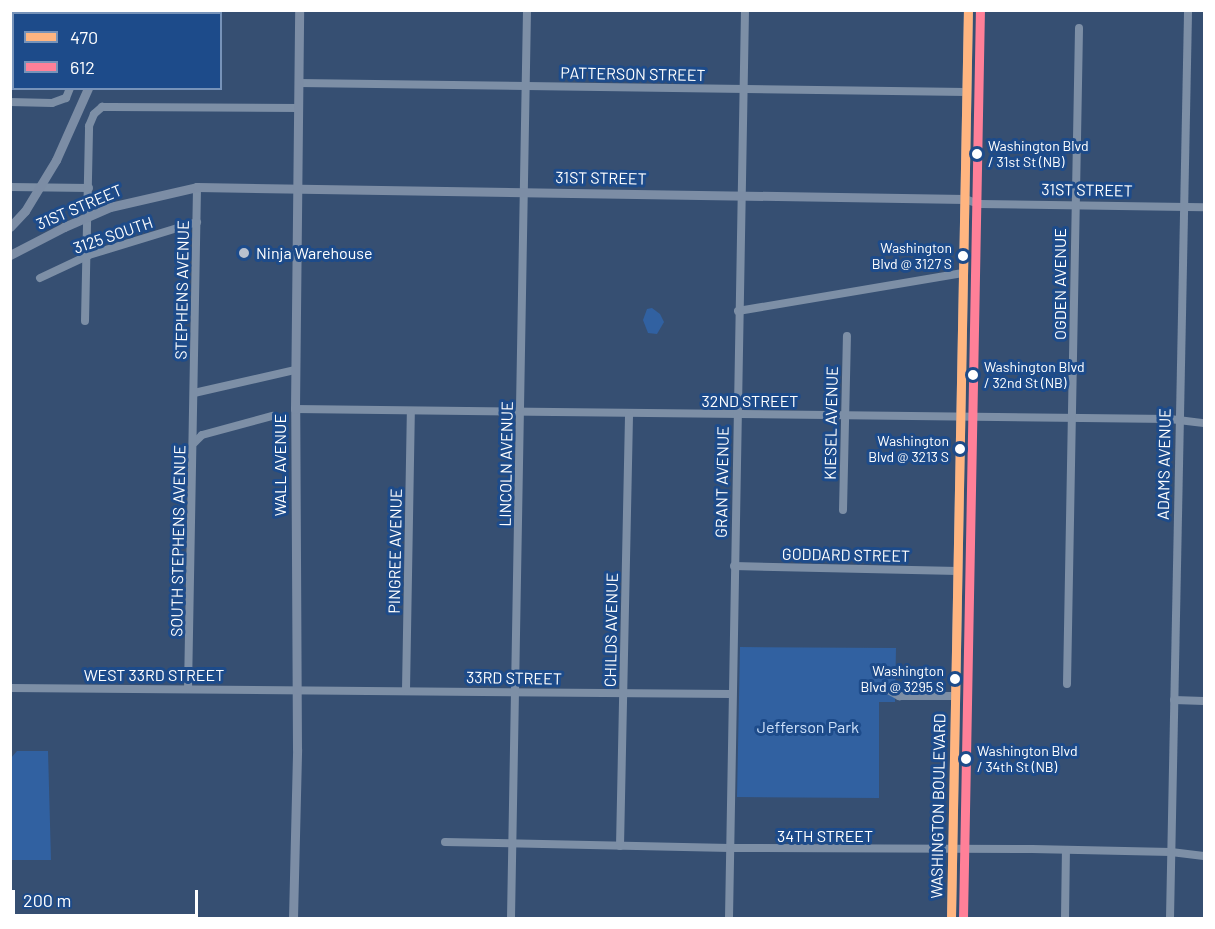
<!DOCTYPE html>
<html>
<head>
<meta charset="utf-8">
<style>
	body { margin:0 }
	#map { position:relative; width:1215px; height:929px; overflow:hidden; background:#364f72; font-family:Barlow,sans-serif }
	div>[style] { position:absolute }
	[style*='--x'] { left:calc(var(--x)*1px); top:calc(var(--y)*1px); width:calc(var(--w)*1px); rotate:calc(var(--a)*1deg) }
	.green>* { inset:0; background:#3161a1 }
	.minor>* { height:8px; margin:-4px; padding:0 4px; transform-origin:4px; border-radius:4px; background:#7d8fa6 }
	.major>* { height:9px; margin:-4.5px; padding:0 4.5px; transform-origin:4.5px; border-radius:4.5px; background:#7c8da5 }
	.major-bridge>* { height:9px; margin:-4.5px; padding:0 4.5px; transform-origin:4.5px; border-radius:4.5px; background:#7c8da5 }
	.bus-1>* { height:9px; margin:-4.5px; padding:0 4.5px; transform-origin:4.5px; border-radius:4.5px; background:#ffb580 }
	.bus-2>* { height:9px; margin:-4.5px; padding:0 4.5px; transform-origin:4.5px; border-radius:4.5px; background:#ff8098 }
	.dots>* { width:16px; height:16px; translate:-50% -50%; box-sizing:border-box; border:3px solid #1d4b8a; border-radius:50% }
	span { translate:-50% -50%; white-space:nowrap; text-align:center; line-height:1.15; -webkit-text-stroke:6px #1d4b8a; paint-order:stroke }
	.bus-label { font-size:14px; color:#fff }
	.left { translate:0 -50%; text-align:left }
	.right { translate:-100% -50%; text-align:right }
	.street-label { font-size:16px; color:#fff }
	.poi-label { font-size:16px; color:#fff }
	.park-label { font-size:16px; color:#cde0f9 }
	.frame { position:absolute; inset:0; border:12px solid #fff; pointer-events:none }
	.legend { position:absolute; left:12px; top:12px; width:210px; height:78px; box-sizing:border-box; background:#1d4b8a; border:2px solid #7793b9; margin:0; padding:8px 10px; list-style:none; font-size:18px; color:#fff }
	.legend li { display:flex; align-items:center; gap:12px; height:30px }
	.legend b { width:30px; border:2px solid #7793b9 }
	.scale { position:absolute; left:12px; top:890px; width:186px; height:27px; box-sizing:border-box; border:3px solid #fff; border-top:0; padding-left:8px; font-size:18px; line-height:21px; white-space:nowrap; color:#fff; -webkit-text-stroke:4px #1d4b8a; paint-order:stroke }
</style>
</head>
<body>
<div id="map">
	<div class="green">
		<div style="clip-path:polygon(652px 308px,660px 314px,664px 322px,657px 334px,648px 333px,643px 320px,647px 309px)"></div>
		<div style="clip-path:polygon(740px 647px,896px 648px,895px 702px,879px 702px,879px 798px,737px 797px)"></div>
		<div style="clip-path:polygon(17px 751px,48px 751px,51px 860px,11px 860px,11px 758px)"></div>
	</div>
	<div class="minor">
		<div style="--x:111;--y:14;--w:4;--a:-90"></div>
		<div style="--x:299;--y:83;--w:667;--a:0.77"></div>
		<div style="--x:10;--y:102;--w:42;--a:1.4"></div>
		<div style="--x:52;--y:103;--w:15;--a:-20"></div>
		<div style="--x:66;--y:98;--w:11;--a:-68"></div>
		<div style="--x:10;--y:187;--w:79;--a:0.7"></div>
		<div style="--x:965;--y:199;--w:15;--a:20"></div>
		<div style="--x:979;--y:204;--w:225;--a:0.8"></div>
		<div style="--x:40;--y:278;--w:54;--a:-25.1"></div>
		<div style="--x:89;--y:255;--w:113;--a:-17"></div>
		<div style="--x:738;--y:311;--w:228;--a:-9.6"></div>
		<div style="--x:85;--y:321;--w:195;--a:-88.8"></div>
		<div style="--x:89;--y:126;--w:13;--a:-67"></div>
		<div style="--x:94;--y:114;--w:11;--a:-41"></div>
		<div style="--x:102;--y:107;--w:9;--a:0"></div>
		<div style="--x:111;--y:107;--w:188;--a:0.3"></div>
		<div style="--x:194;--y:393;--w:104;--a:-12.8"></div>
		<div style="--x:295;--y:409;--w:875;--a:0.65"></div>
		<div style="--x:1170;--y:419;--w:34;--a:7"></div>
		<div style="--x:194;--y:443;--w:11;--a:-45"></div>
		<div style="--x:202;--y:435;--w:73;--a:-15.2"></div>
		<div style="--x:843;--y:510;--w:174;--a:-88.7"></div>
		<div style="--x:734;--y:566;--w:224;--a:1.3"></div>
		<div style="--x:1067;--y:684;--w:656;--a:-88.95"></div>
		<div style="--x:10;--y:688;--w:722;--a:0.48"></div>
		<div style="--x:188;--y:689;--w:502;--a:-88.97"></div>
		<div style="--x:406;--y:690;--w:279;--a:-89"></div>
		<div style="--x:888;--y:690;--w:13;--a:29"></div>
		<div style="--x:899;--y:696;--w:56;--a:0"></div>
		<div style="--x:1174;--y:700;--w:30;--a:2"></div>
		<div style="--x:445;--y:842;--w:285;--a:1.2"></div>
		<div style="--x:730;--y:848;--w:302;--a:0.2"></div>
		<div style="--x:1032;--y:849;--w:139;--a:1.2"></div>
		<div style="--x:1171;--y:852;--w:33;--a:7"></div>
		<div style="--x:620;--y:846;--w:432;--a:-88.8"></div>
		<div style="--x:511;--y:918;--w:908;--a:-88.99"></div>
		<div style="--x:729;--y:918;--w:908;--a:-88.99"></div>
		<div style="--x:1065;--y:918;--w:68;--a:-89.2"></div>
		<div style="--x:1170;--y:918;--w:908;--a:-88.86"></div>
	</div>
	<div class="major">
		<div style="--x:146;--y:14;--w:5;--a:-53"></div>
		<div style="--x:56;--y:160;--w:79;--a:-66"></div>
		<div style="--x:110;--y:207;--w:89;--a:-12.9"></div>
		<div style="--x:197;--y:187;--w:768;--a:0.9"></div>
		<div style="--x:10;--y:227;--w:22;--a:-47"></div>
		<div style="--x:10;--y:255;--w:61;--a:-27.4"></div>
		<div style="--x:293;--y:918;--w:169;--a:-88.6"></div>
		<div style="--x:297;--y:749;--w:340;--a:-90.3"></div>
		<div style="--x:295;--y:409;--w:399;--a:-89.4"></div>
		<div style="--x:951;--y:918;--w:908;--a:-88.93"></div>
	</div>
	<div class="major-bridge">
		<div style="--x:25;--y:211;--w:60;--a:-58.7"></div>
		<div style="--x:64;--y:227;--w:50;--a:-23.5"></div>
	</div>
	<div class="bus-1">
		<div style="--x:951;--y:918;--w:908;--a:-88.93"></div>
	</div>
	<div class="bus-2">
		<div style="--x:963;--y:918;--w:908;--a:-88.93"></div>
	</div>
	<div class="dots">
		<div style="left:977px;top:154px;background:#fff"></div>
		<div style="left:244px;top:253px;background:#b9c1ce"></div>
		<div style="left:963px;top:256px;background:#fff"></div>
		<div style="left:973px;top:375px;background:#fff"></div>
		<div style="left:960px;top:449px;background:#fff"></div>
		<div style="left:955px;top:679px;background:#fff"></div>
		<div style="left:966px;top:759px;background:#fff"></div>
	</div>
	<div class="bus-label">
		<span class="left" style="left:988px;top:154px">Washington Blvd<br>/ 31st St (NB)</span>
		<span class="right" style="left:952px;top:256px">Washington<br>Blvd @ 3127 S</span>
		<span class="left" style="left:984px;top:375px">Washington Blvd<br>/ 32nd St (NB)</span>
		<span class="right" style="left:949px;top:449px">Washington<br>Blvd @ 3213 S</span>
		<span class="right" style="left:944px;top:679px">Washington<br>Blvd @ 3295 S</span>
		<span class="left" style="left:977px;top:759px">Washington Blvd<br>/ 34th St (NB)</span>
	</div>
	<div class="street-label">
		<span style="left:633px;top:74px;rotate:1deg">PATTERSON STREET</span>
		<span style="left:601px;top:178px;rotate:1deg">31ST STREET</span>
		<span style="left:1087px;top:190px;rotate:1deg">31ST STREET</span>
		<span style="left:79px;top:207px;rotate:-23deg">31ST STREET</span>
		<span style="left:113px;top:235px;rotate:-19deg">3125 SOUTH</span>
		<span style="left:1060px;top:284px;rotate:-90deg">OGDEN AVENUE</span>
		<span style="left:182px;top:290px;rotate:-89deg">STEPHENS AVENUE</span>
		<span style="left:750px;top:401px">32ND STREET</span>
		<span style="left:831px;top:423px;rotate:-89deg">KIESEL AVENUE</span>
		<span style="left:506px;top:464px;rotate:-89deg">LINCOLN AVENUE</span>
		<span style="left:1164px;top:464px;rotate:-89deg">ADAMS AVENUE</span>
		<span style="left:280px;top:465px;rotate:-90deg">WALL AVENUE</span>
		<span style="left:722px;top:482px;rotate:-89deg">GRANT AVENUE</span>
		<span style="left:178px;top:541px;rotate:-89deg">SOUTH STEPHENS AVENUE</span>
		<span style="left:395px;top:551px;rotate:-89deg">PINGREE AVENUE</span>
		<span style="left:846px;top:555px;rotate:1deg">GODDARD STREET</span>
		<span style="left:611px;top:630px;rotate:-89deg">CHILDS AVENUE</span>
		<span style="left:154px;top:675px">WEST 33RD STREET</span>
		<span style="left:514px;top:678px;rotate:1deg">33RD STREET</span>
		<span style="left:938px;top:806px;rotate:-89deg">WASHINGTON BOULEVARD</span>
		<span style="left:825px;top:836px">34TH STREET</span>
	</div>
	<div class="poi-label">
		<span class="left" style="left:256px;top:253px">Ninja Warehouse</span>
	</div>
	<div class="park-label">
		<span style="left:808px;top:727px">Jefferson Park</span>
	</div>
	<div class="frame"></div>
	<ul class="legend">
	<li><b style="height:8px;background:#ffb580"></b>470</li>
	<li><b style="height:8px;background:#ff8098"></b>612</li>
	</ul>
	<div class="scale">200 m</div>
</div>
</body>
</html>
